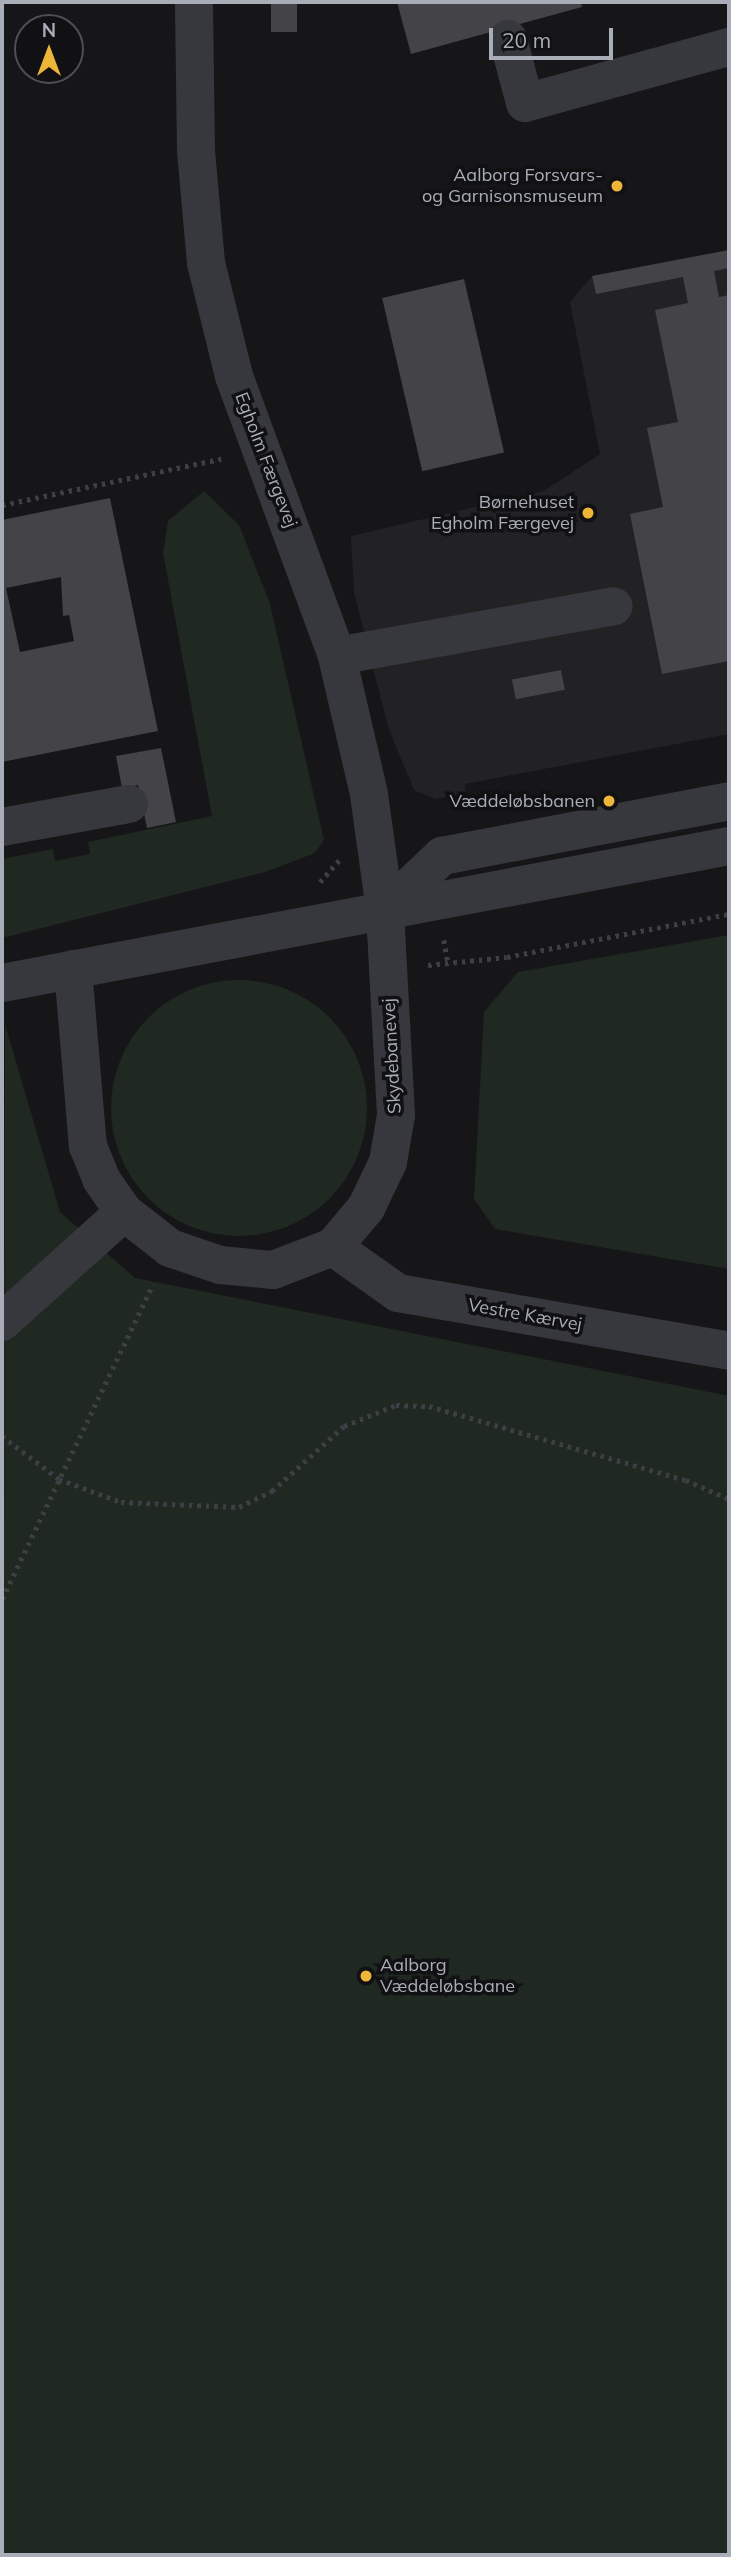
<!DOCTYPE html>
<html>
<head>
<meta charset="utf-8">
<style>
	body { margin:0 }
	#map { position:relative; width:731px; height:2557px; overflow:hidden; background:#161618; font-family:Mulish,sans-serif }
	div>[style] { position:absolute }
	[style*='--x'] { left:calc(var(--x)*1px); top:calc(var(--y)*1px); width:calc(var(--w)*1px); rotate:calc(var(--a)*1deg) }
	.built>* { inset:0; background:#222225 }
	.green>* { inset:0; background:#202822 }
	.round { border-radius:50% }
	.building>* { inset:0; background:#434348; transform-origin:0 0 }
	.path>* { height:4.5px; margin-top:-2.25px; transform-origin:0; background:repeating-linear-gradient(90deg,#3d3f44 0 3.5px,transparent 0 8.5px) }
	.minor>* { height:38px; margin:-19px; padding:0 19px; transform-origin:19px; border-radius:19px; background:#37383d }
	.dots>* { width:19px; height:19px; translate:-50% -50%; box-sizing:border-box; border:4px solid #111113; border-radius:50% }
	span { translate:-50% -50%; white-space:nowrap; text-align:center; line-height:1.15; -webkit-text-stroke:7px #111113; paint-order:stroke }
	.poi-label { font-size:18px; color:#a9adb8 }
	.right { translate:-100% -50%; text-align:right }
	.left { translate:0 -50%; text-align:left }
	.street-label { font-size:18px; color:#a9adb8 }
	.frame { position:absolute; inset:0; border:4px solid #a9adb8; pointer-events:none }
	.north { position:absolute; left:14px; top:14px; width:70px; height:70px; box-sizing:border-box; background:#111113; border:2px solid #4e4f55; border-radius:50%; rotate:0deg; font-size:19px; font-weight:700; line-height:28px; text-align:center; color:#a9adb8 }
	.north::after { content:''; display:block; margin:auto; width:24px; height:32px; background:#eeb638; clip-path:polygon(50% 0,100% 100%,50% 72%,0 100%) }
	.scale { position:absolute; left:489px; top:28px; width:124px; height:32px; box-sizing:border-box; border:4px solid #a9adb8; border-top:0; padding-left:9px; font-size:21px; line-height:24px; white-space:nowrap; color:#a9adb8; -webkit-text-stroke:5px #111113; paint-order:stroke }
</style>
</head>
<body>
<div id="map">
	<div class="built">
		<div style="clip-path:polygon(729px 250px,729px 734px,465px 784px,466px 793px,435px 799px,414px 790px,388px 727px,354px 592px,351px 536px,544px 491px,600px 454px,570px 302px,592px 276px)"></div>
	</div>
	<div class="green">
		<div style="clip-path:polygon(204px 491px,239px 525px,270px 604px,324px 840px,315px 853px,265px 872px,2px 938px,2px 859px,53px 849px,55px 861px,90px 854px,88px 842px,212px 816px,163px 553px,168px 521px)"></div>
		<div style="clip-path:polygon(729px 935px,729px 1269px,495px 1229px,474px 1199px,484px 1012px,518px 972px)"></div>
		<div class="round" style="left:111px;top:980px;width:256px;height:256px"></div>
		<div style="clip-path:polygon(5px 1024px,60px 1212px,135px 1278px,729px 1396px,729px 2555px,2px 2555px)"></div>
	</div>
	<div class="building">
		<div style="left:271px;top:2px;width:26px;height:30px"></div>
		<div style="clip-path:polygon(397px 2px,581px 2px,582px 7px,411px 54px)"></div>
		<div style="clip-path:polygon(729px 250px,729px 268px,714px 271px,719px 297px,729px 295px,729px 661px,662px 674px,630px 514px,663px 507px,647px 428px,678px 422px,655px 310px,688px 303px,683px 277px,596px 294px,592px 276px)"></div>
		<div style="left:464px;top:279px;width:178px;height:84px;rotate:77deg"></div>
		<div style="clip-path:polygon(evenodd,110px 498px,158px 731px,2px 762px,2px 520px,110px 498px,61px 577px,63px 616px,69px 615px,74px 641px,20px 652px,6px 588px,61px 577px)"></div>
		<div style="left:561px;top:670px;width:20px;height:50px;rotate:79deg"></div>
		<div style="clip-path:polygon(161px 748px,176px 822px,147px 828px,138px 785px,122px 788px,116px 756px)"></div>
	</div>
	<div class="path">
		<div style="--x:2;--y:505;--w:224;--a:-11.9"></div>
		<div style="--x:320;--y:882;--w:29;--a:-49"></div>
		<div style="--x:444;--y:940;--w:23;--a:80"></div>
		<div style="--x:428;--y:965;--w:79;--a:-5.8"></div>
		<div style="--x:507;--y:957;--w:226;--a:-11"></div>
		<div style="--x:2;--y:1436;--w:71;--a:37"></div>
		<div style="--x:59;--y:1479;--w:66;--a:20.4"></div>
		<div style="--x:121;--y:1502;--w:118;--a:2.4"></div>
		<div style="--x:239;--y:1507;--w:37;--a:-26"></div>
		<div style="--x:272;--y:1491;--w:97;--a:-42.1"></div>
		<div style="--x:344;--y:1426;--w:56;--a:-22"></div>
		<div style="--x:396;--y:1405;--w:33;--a:2"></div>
		<div style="--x:429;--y:1406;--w:267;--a:16.1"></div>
		<div style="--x:686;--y:1480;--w:47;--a:23.8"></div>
		<div style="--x:2;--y:1599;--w:349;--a:-64.4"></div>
	</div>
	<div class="minor">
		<div style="--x:508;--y:39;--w:66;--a:75.1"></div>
		<div style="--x:525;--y:103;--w:212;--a:-15.4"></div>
		<div style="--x:337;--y:656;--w:281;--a:-10.2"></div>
		<div style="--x:2;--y:827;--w:129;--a:-10.3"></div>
		<div style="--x:385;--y:910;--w:79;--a:-43.5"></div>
		<div style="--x:442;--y:856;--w:292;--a:-10.8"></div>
		<div style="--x:73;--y:969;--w:178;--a:85.2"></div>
		<div style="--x:88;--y:1146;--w:35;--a:68"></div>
		<div style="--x:101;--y:1179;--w:40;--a:55.1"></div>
		<div style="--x:124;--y:1212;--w:58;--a:38"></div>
		<div style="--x:170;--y:1248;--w:53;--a:18.8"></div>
		<div style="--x:220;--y:1265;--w:53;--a:5.4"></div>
		<div style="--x:273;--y:1270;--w:64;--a:-21"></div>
		<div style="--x:333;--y:1247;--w:51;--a:-49.8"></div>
		<div style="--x:366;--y:1208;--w:51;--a:-64.4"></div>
		<div style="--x:388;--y:1162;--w:48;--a:-80.3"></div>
		<div style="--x:396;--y:1115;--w:205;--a:-93.1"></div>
		<div style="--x:385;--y:910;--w:117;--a:-97.9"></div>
		<div style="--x:369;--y:794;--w:142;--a:-103.1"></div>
		<div style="--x:337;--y:656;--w:298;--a:-110.2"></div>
		<div style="--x:234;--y:376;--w:116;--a:-103.9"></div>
		<div style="--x:206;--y:263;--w:113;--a:-95.1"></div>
		<div style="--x:196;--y:150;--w:148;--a:-90.8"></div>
		<div style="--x:2;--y:983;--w:740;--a:-10.67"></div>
		<div style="--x:333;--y:1247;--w:80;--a:35.3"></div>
		<div style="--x:398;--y:1293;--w:336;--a:9.9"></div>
		<div style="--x:2;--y:1322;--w:164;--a:-42"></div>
	</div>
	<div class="dots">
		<div style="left:617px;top:186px;background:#eeb638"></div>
		<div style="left:588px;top:513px;background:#eeb638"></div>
		<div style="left:609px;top:801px;background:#eeb638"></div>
		<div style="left:366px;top:1976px;background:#eeb638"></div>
	</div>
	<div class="poi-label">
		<span class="right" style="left:603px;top:186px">Aalborg Forsvars-<br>og Garnisonsmuseum</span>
		<span class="right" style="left:574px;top:513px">Børnehuset<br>Egholm Færgevej</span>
		<span class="right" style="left:595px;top:801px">Væddeløbsbanen</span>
		<span class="left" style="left:380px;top:1976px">Aalborg<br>Væddeløbsbane</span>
	</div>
	<div class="street-label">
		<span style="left:266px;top:460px;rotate:69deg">Egholm Færgevej</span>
		<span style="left:392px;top:1056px;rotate:-93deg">Skydebanevej</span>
		<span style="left:525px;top:1315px;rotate:10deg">Vestre Kærvej</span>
	</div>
	<div class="frame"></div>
	<div class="north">N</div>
	<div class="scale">20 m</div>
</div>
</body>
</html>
